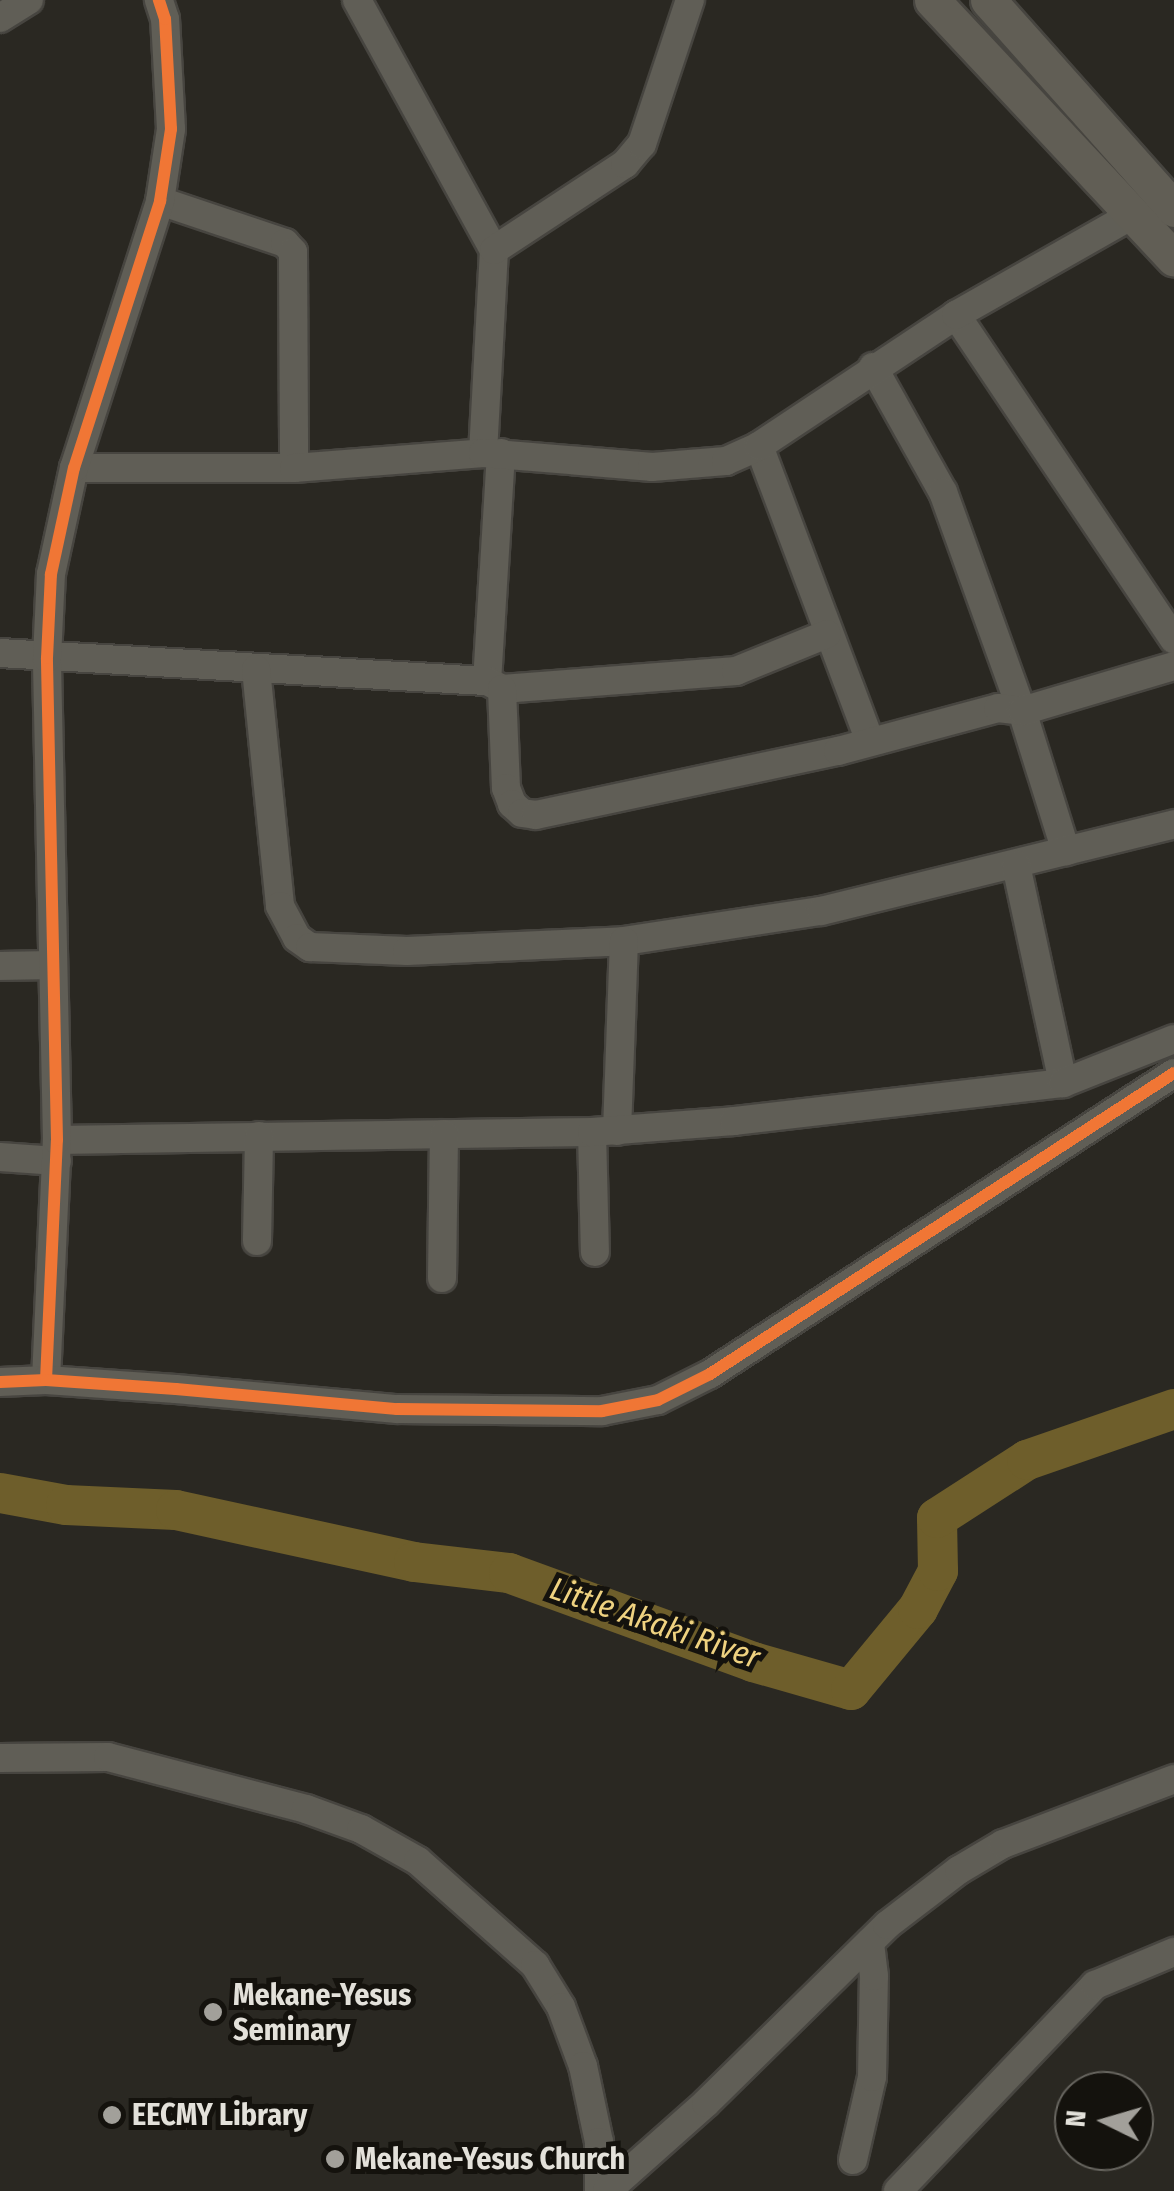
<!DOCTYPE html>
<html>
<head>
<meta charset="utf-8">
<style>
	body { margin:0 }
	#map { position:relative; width:1174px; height:2191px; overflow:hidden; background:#2a2822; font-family:"Fira Sans Condensed",sans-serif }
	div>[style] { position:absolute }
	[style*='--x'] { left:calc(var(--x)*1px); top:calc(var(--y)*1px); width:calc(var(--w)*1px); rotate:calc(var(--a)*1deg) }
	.river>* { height:40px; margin:-20px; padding:0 20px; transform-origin:20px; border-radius:20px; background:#6e5e2b }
	.roads { filter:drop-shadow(2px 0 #474540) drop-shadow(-2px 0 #474540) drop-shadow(0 2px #474540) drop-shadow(0 -2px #474540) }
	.minor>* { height:28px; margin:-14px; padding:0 14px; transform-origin:14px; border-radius:14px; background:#605e56 }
	.major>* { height:35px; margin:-17.5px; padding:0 17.5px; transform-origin:17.5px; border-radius:17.5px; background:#615e55 }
	.cycleway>* { height:12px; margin:-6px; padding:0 6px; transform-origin:6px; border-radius:6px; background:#f07635 }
	.dots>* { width:28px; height:28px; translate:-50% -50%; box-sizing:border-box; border:5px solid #14120d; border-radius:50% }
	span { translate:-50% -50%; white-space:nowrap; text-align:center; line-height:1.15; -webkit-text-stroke:10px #14120d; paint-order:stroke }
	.poi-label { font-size:30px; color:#e3e1da; font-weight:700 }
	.left { translate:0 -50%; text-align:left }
	.water-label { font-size:32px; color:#efd280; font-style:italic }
	.north { position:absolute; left:1054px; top:2071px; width:100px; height:100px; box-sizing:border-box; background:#14120d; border:2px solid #67655f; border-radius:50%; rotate:275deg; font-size:28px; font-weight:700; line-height:40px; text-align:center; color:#e3e1da }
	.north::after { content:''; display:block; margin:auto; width:35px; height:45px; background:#a2a09a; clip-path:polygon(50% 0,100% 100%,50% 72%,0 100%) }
</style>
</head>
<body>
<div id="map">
	<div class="river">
		<div style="--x:0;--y:1493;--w:67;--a:10.3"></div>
		<div style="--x:66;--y:1505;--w:110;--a:2.6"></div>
		<div style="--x:176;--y:1510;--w:244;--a:12.3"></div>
		<div style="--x:414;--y:1562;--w:96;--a:6.6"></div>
		<div style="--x:509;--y:1573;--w:260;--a:20"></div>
		<div style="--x:753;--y:1662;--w:102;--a:15.9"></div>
		<div style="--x:851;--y:1690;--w:105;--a:-50.4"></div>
		<div style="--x:918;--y:1609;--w:43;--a:-62.2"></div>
		<div style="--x:938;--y:1571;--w:53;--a:-91.1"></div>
		<div style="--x:937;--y:1518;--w:107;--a:-32.8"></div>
		<div style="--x:1027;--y:1460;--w:156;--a:-19.1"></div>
	</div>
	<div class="roads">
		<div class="minor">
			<div style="--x:357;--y:0;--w:285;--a:61.3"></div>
			<div style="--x:494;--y:250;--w:203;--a:93.1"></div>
			<div style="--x:0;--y:18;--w:34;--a:-32"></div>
			<div style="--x:160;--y:201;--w:132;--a:18.6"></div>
			<div style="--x:285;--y:243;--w:12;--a:48"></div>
			<div style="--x:293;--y:252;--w:216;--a:89.7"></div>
			<div style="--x:494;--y:250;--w:157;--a:-33.3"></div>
			<div style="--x:625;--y:164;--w:26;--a:-50"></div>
			<div style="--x:642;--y:144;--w:152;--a:-71.6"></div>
			<div style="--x:956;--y:315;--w:391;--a:56.1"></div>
			<div style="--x:873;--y:367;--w:143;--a:60.8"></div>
			<div style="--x:943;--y:492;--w:233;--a:70.2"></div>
			<div style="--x:1022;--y:711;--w:147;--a:72.6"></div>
			<div style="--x:759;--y:446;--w:315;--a:69.4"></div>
			<div style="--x:501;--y:453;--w:228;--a:93.5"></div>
			<div style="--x:487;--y:681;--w:17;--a:28"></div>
			<div style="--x:502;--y:689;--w:235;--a:-4.4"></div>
			<div style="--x:736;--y:671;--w:98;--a:-22.1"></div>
			<div style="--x:74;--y:468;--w:220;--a:0"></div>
			<div style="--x:294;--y:468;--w:190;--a:-4.5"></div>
			<div style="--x:483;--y:453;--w:170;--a:4.7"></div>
			<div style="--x:652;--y:467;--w:74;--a:-4.6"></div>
			<div style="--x:726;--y:461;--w:36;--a:-24"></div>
			<div style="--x:759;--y:446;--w:237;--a:-33.6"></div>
			<div style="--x:956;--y:315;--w:202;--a:-29.6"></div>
			<div style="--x:0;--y:653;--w:488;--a:3.3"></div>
			<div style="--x:256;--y:669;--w:238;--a:84.2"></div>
			<div style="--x:280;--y:906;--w:36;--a:62"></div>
			<div style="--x:297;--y:938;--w:16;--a:35"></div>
			<div style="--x:310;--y:947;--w:97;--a:2.4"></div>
			<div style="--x:407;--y:951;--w:217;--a:-2.6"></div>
			<div style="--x:624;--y:941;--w:199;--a:-8.7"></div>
			<div style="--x:821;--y:911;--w:364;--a:-13.8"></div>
			<div style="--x:502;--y:689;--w:99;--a:87.7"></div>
			<div style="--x:506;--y:788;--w:17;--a:69"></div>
			<div style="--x:512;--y:804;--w:13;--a:42"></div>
			<div style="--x:522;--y:813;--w:14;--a:8"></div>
			<div style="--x:536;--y:815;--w:309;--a:-12"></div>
			<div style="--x:838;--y:751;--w:166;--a:-15"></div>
			<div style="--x:998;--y:708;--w:24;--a:7"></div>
			<div style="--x:1022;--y:711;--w:159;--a:-16.5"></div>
			<div style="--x:1016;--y:865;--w:223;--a:77.8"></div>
			<div style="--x:0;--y:966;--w:52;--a:-1.1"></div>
			<div style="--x:617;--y:1131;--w:190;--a:-87.9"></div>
			<div style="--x:592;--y:1132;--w:120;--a:88.6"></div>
			<div style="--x:57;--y:1140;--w:535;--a:-0.86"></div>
			<div style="--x:592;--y:1132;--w:142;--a:-4.4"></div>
			<div style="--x:734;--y:1121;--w:331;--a:-6.6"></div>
			<div style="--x:1063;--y:1083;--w:119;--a:-21.6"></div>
			<div style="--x:0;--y:1157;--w:57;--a:4"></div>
			<div style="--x:257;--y:1241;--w:105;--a:-88.9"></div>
			<div style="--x:442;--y:1278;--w:144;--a:-89.2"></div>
			<div style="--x:46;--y:1380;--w:240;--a:-87.4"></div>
			<div style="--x:57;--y:1140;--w:482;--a:-91.2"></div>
			<div style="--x:47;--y:658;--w:84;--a:-87.3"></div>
			<div style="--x:51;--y:574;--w:108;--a:-77.8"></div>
			<div style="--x:74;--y:468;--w:281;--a:-72.1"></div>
			<div style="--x:160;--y:201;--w:73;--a:-81.3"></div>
			<div style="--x:171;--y:129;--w:110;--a:-93.1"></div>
			<div style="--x:165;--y:19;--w:20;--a:-108"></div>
			<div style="--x:0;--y:1382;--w:46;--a:-2.5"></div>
			<div style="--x:46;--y:1380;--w:130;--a:4"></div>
			<div style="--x:176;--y:1389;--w:222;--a:5.2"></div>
			<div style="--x:397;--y:1409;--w:205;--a:0.6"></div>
			<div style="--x:602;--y:1411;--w:57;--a:-11.1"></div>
			<div style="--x:658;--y:1400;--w:58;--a:-26.6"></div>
			<div style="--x:710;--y:1374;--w:553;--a:-32.97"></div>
			<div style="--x:0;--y:1758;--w:108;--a:-0.5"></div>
			<div style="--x:108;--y:1757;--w:205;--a:14.7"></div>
			<div style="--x:306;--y:1809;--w:59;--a:20"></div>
			<div style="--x:361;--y:1829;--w:65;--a:29.3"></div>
			<div style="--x:418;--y:1861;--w:157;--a:41.6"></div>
			<div style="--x:535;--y:1965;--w:49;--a:58.2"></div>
			<div style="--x:561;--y:2007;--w:63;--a:69.6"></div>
			<div style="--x:583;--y:2066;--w:78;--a:78.1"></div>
			<div style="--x:599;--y:2142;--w:49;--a:90"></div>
			<div style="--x:853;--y:2160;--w:85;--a:-77.1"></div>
			<div style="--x:872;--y:2077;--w:101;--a:-88.9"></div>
			<div style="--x:874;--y:1976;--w:34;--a:-97"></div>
			<div style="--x:607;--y:2191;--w:132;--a:-41.6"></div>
			<div style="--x:706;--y:2103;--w:254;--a:-44.5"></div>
			<div style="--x:887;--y:1925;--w:91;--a:-37.4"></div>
			<div style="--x:959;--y:1870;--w:51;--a:-30.6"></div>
			<div style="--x:1003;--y:1844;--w:183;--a:-20.8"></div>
			<div style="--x:898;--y:2191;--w:285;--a:-46.3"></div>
			<div style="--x:1095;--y:1985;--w:86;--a:-22.7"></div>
		</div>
		<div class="major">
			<div style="--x:932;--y:0;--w:354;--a:46.9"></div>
			<div style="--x:988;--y:0;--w:280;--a:48.3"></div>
		</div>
	</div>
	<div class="cycleway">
		<div style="--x:46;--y:1380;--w:240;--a:-87.4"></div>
		<div style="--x:57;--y:1140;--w:482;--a:-91.2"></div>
		<div style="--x:47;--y:658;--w:84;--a:-87.3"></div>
		<div style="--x:51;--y:574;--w:108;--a:-77.8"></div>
		<div style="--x:74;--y:468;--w:281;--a:-72.1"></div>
		<div style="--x:160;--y:201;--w:73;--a:-81.3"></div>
		<div style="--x:171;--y:129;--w:110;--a:-93.1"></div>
		<div style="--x:165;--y:19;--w:20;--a:-108"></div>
		<div style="--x:0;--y:1382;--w:46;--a:-2.5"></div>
		<div style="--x:46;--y:1380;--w:130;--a:4"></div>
		<div style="--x:176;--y:1389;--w:222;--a:5.2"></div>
		<div style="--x:397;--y:1409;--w:205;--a:0.6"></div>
		<div style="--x:602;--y:1411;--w:57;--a:-11.1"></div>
		<div style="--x:658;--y:1400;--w:58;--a:-26.6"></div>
		<div style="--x:710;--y:1374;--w:553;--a:-32.97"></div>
	</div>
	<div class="dots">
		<div style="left:213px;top:2012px;background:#a2a09a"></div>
		<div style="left:112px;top:2115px;background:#a2a09a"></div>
		<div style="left:335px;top:2159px;background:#a2a09a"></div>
	</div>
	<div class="poi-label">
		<span class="left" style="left:233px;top:2012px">Mekane-Yesus<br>Seminary</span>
		<span class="left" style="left:132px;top:2115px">EECMY Library</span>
		<span class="left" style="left:355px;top:2159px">Mekane-Yesus Church</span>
	</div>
	<div class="water-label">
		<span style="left:655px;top:1623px;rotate:19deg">Little Akaki River</span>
	</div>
	<div class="north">N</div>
</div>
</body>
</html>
